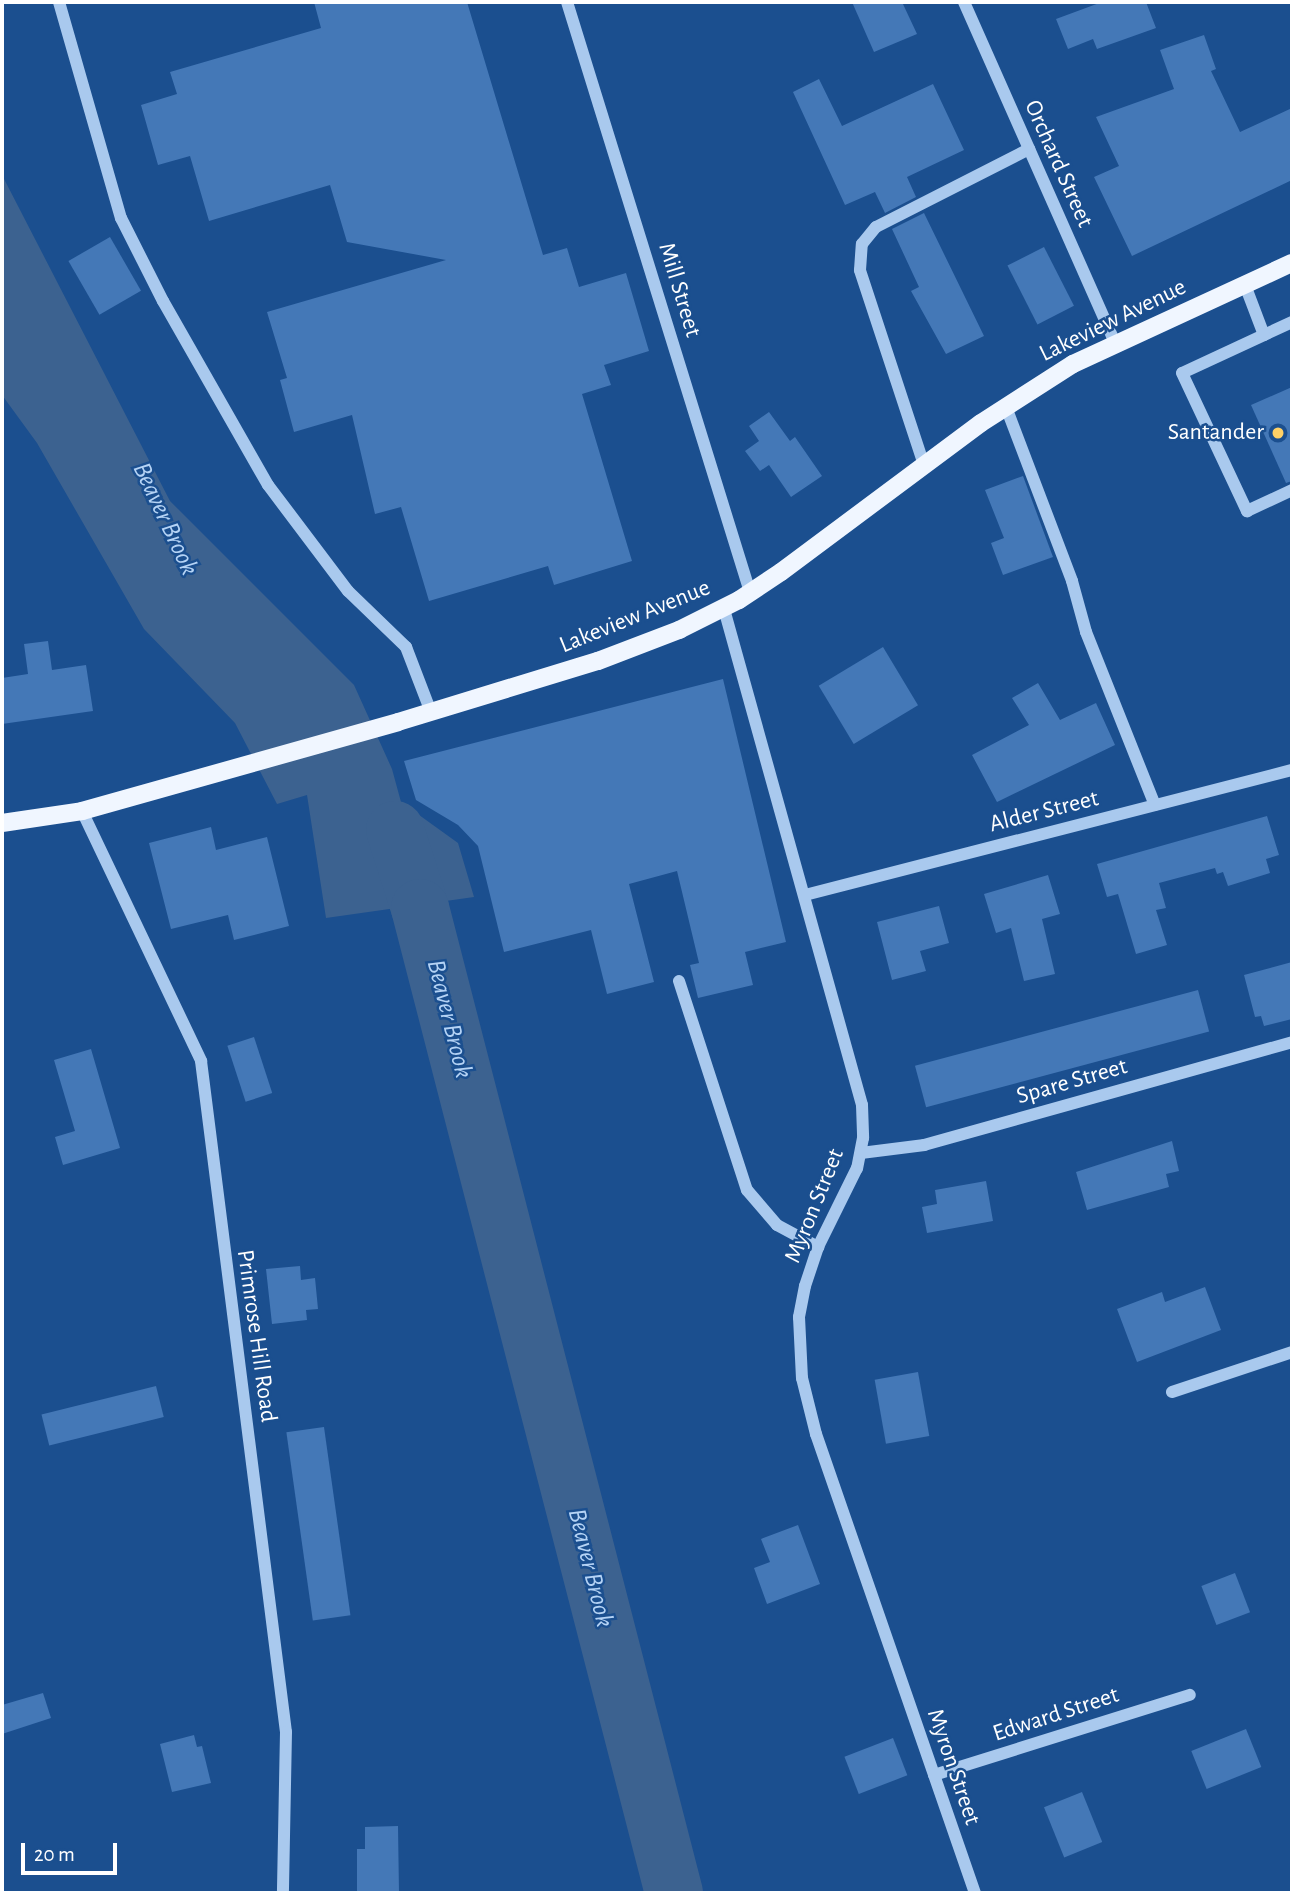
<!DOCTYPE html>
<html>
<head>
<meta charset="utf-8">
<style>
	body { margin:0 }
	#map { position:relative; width:1294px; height:1895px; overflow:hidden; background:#1b4f8f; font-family:"Alegreya Sans",sans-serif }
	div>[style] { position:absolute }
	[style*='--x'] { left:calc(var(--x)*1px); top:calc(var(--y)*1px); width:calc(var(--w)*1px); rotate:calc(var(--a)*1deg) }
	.water>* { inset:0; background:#3c6290 }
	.river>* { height:58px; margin:-29px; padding:0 29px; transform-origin:29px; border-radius:29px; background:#3c6290 }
	.building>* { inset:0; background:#4478b7; transform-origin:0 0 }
	.minor>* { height:12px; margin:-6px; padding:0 6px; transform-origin:6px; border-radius:6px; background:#a9c9ee }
	.major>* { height:18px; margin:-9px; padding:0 9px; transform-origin:9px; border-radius:9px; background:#f0f6ff }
	.dots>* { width:19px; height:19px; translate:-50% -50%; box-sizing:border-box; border:4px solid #1b4f8f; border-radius:50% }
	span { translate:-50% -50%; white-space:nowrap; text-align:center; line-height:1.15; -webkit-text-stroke:5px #1b4f8f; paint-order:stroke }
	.street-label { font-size:24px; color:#fff }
	.poi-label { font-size:24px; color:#fff }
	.right { translate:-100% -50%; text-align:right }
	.water-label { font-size:26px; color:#b5d3f5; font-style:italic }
	.frame { position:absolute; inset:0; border:4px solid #fff; pointer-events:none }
	.scale { position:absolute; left:21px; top:1843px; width:96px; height:32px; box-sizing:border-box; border:4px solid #fff; border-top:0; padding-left:9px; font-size:21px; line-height:24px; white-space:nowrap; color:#fff; -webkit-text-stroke:5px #1b4f8f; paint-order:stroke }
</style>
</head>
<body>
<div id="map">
	<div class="water">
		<div style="clip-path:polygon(2px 175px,170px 501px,354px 685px,392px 769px,401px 802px,458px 843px,474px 897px,326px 918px,307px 795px,277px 804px,235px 723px,144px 629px,37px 443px,2px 395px)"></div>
	</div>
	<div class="river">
		<div style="--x:395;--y:830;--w:82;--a:72.2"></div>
		<div style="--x:420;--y:908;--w:1017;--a:75.54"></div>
	</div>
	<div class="building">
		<div style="clip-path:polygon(314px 2px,467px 2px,543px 255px,567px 248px,579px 287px,626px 273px,649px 351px,604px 365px,611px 385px,582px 394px,632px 561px,554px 585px,548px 566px,429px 601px,401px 507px,375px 514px,352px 415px,294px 432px,280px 380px,287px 378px,267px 312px,446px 260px,347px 242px,330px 185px,209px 221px,190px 156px,158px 165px,141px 105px,177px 94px,170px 72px,321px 28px)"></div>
		<div style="clip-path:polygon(852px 2px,902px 2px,917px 34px,874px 52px)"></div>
		<div style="clip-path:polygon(1102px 2px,1146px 2px,1156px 28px,1097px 49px,1093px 39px,1068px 49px,1056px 19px)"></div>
		<div style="clip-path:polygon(1204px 35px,1216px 69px,1211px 71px,1240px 132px,1292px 108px,1292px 180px,1132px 256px,1094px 177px,1119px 166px,1096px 117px,1174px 89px,1160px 50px)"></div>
		<div style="clip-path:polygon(819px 79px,842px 126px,933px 84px,964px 150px,907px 177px,916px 197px,885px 213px,875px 192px,845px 205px,793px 92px)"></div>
		<div style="clip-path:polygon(924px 213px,984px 336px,946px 354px,911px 291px,919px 287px,892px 229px)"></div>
		<div style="left:110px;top:237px;width:62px;height:48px;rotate:60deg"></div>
		<div style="left:1044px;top:247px;width:66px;height:41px;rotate:63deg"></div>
		<div style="clip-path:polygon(1292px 387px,1292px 481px,1286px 483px,1251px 405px)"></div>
		<div style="clip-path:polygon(769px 412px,790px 441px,795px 437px,822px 476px,791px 497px,769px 465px,760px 471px,745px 451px,759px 441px,749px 426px)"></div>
		<div style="clip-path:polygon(1023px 476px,1053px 557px,1003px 575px,991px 543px,1004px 538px,985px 490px)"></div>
		<div style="clip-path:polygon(48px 641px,52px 670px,86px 665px,93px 711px,2px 724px,2px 678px,28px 674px,24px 644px)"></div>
		<div style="left:883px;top:647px;width:68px;height:75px;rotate:59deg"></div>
		<div style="clip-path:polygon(723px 679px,786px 942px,745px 952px,753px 985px,698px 998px,690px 965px,699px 963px,677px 871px,629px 884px,654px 982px,607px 994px,591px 930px,504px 952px,478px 846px,458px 825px,416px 800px,404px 761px)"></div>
		<div style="clip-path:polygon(1038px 683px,1060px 720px,1096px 703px,1115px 745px,997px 802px,972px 755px,1029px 725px,1012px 698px)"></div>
		<div style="clip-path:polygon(1267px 816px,1279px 855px,1266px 859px,1270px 873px,1228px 886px,1223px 872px,1217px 874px,1215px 868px,1159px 883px,1166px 908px,1156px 910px,1167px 945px,1136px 954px,1118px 894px,1107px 897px,1097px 864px)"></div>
		<div style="clip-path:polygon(211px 827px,216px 850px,267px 837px,289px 926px,234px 940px,228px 915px,171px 929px,149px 843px)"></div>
		<div style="clip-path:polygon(1048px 875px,1060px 914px,1042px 919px,1055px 974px,1024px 981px,1011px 928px,996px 933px,984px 894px)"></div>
		<div style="clip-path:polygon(939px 906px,949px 943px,920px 951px,926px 971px,892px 980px,877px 922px)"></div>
		<div style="clip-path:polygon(1292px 962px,1292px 1019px,1264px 1026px,1261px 1016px,1255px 1017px,1244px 975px)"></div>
		<div style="left:1198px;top:990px;width:43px;height:293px;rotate:75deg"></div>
		<div style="left:254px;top:1037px;width:59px;height:28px;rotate:72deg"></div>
		<div style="clip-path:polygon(91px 1049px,120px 1148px,63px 1165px,55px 1137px,75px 1131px,54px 1060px)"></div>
		<div style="clip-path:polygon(1172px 1141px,1179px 1171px,1166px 1174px,1169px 1187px,1087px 1210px,1076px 1172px)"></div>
		<div style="clip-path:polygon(986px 1181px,993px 1221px,927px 1233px,922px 1207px,937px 1204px,935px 1190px)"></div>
		<div style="clip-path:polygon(300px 1266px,301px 1280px,315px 1278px,318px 1309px,306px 1310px,307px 1320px,272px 1324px,266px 1269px)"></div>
		<div style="clip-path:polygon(1205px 1287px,1221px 1330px,1137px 1362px,1117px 1309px,1162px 1292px,1165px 1302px)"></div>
		<div style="left:918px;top:1372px;width:65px;height:44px;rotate:80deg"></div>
		<div style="left:156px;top:1386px;width:32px;height:118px;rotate:76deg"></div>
		<div style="left:324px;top:1427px;width:190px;height:38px;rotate:82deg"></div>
		<div style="clip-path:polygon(798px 1525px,820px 1584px,767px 1604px,754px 1568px,770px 1562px,761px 1539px)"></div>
		<div style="left:1235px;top:1573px;width:42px;height:36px;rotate:69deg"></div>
		<div style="clip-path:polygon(43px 1693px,51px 1718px,2px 1734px,2px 1705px)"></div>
		<div style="left:1246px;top:1729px;width:41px;height:59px;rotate:68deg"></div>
		<div style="clip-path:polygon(194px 1735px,197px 1747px,202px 1746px,211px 1783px,172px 1792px,160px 1744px)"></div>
		<div style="left:893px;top:1738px;width:40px;height:52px;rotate:69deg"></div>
		<div style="left:1082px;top:1792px;width:54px;height:41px;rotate:68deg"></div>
		<div style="clip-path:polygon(398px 1826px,399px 1893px,357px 1893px,357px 1849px,365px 1849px,365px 1827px)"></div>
	</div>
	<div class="minor">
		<div style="--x:59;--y:2;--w:225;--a:74"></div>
		<div style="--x:121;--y:218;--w:93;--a:63.2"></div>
		<div style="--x:163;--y:301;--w:212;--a:60.3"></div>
		<div style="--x:268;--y:485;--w:133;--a:53"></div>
		<div style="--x:348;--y:591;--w:81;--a:44"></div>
		<div style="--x:406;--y:647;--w:70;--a:69"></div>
		<div style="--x:567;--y:2;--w:618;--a:72.77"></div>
		<div style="--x:964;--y:2;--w:373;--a:66.1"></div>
		<div style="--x:1245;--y:285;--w:53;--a:69.2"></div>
		<div style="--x:1264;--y:335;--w:31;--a:-25"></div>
		<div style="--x:1264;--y:335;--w:90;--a:155.1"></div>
		<div style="--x:1182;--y:373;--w:153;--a:64.8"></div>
		<div style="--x:1247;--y:511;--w:50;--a:-25"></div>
		<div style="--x:1006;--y:407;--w:186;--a:69.2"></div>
		<div style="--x:1072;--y:581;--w:53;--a:74.6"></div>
		<div style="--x:1086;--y:632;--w:186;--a:68.3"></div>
		<div style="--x:924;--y:465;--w:205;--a:-108.2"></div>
		<div style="--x:860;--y:270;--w:26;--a:-86"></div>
		<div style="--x:862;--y:244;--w:22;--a:-51"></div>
		<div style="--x:876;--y:227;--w:172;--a:-27"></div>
		<div style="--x:724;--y:609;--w:515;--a:74.45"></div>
		<div style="--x:862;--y:1105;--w:33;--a:88"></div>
		<div style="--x:863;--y:1138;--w:31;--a:101"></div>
		<div style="--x:857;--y:1168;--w:88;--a:116.3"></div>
		<div style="--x:818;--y:1247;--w:41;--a:108.4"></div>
		<div style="--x:805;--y:1286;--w:32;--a:101"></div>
		<div style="--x:799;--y:1317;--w:61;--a:87.2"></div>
		<div style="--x:802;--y:1378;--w:58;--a:76"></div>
		<div style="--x:816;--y:1434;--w:486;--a:70.9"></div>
		<div style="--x:82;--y:811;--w:277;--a:64.5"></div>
		<div style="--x:201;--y:1061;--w:676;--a:82.78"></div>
		<div style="--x:286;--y:1732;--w:161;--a:91.1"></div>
		<div style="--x:805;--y:895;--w:503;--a:-14.4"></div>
		<div style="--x:679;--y:981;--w:220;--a:72"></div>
		<div style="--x:747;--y:1190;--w:46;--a:49.4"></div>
		<div style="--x:777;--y:1225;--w:47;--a:28.2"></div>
		<div style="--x:861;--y:1153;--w:64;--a:-7.2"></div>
		<div style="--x:924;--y:1145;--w:382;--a:-15.6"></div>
		<div style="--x:1172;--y:1392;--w:126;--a:-18.4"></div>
		<div style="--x:934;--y:1775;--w:268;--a:-17.4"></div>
	</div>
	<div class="major">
		<div style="--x:2;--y:823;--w:81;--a:-8.5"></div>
		<div style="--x:82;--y:811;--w:328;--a:-15.7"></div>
		<div style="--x:398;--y:722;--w:209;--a:-17"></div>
		<div style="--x:598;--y:661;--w:87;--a:-20.9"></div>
		<div style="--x:679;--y:630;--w:67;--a:-26.6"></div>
		<div style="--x:739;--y:600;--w:50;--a:-33.7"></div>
		<div style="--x:781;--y:572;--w:249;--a:-36.7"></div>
		<div style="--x:981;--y:423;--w:109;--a:-32.7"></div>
		<div style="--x:1073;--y:364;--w:241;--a:-24.8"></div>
	</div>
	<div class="dots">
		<div style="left:1278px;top:433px;background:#ffd166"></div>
	</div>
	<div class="street-label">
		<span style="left:1058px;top:164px;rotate:66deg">Orchard Street</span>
		<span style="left:679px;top:290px;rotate:73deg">Mill Street</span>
		<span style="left:1113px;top:321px;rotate:-26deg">Lakeview Avenue</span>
		<span style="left:635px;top:617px;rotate:-22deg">Lakeview Avenue</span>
		<span style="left:1044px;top:812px;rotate:-14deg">Alder Street</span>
		<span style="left:1072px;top:1082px;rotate:-16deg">Spare Street</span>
		<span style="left:815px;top:1206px;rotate:-68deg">Myron Street</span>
		<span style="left:256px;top:1336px;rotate:82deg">Primrose Hill Road</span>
		<span style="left:1056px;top:1715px;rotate:-18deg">Edward Street</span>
		<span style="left:953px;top:1767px;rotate:71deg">Myron Street</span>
	</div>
	<div class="poi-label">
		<span class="right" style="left:1264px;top:433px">Santander</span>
	</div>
	<div class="water-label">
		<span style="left:165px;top:519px;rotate:65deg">Beaver Brook</span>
		<span style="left:449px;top:1019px;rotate:76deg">Beaver Brook</span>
		<span style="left:590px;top:1568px;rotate:76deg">Beaver Brook</span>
	</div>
	<div class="frame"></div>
	<div class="scale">20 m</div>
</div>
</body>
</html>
